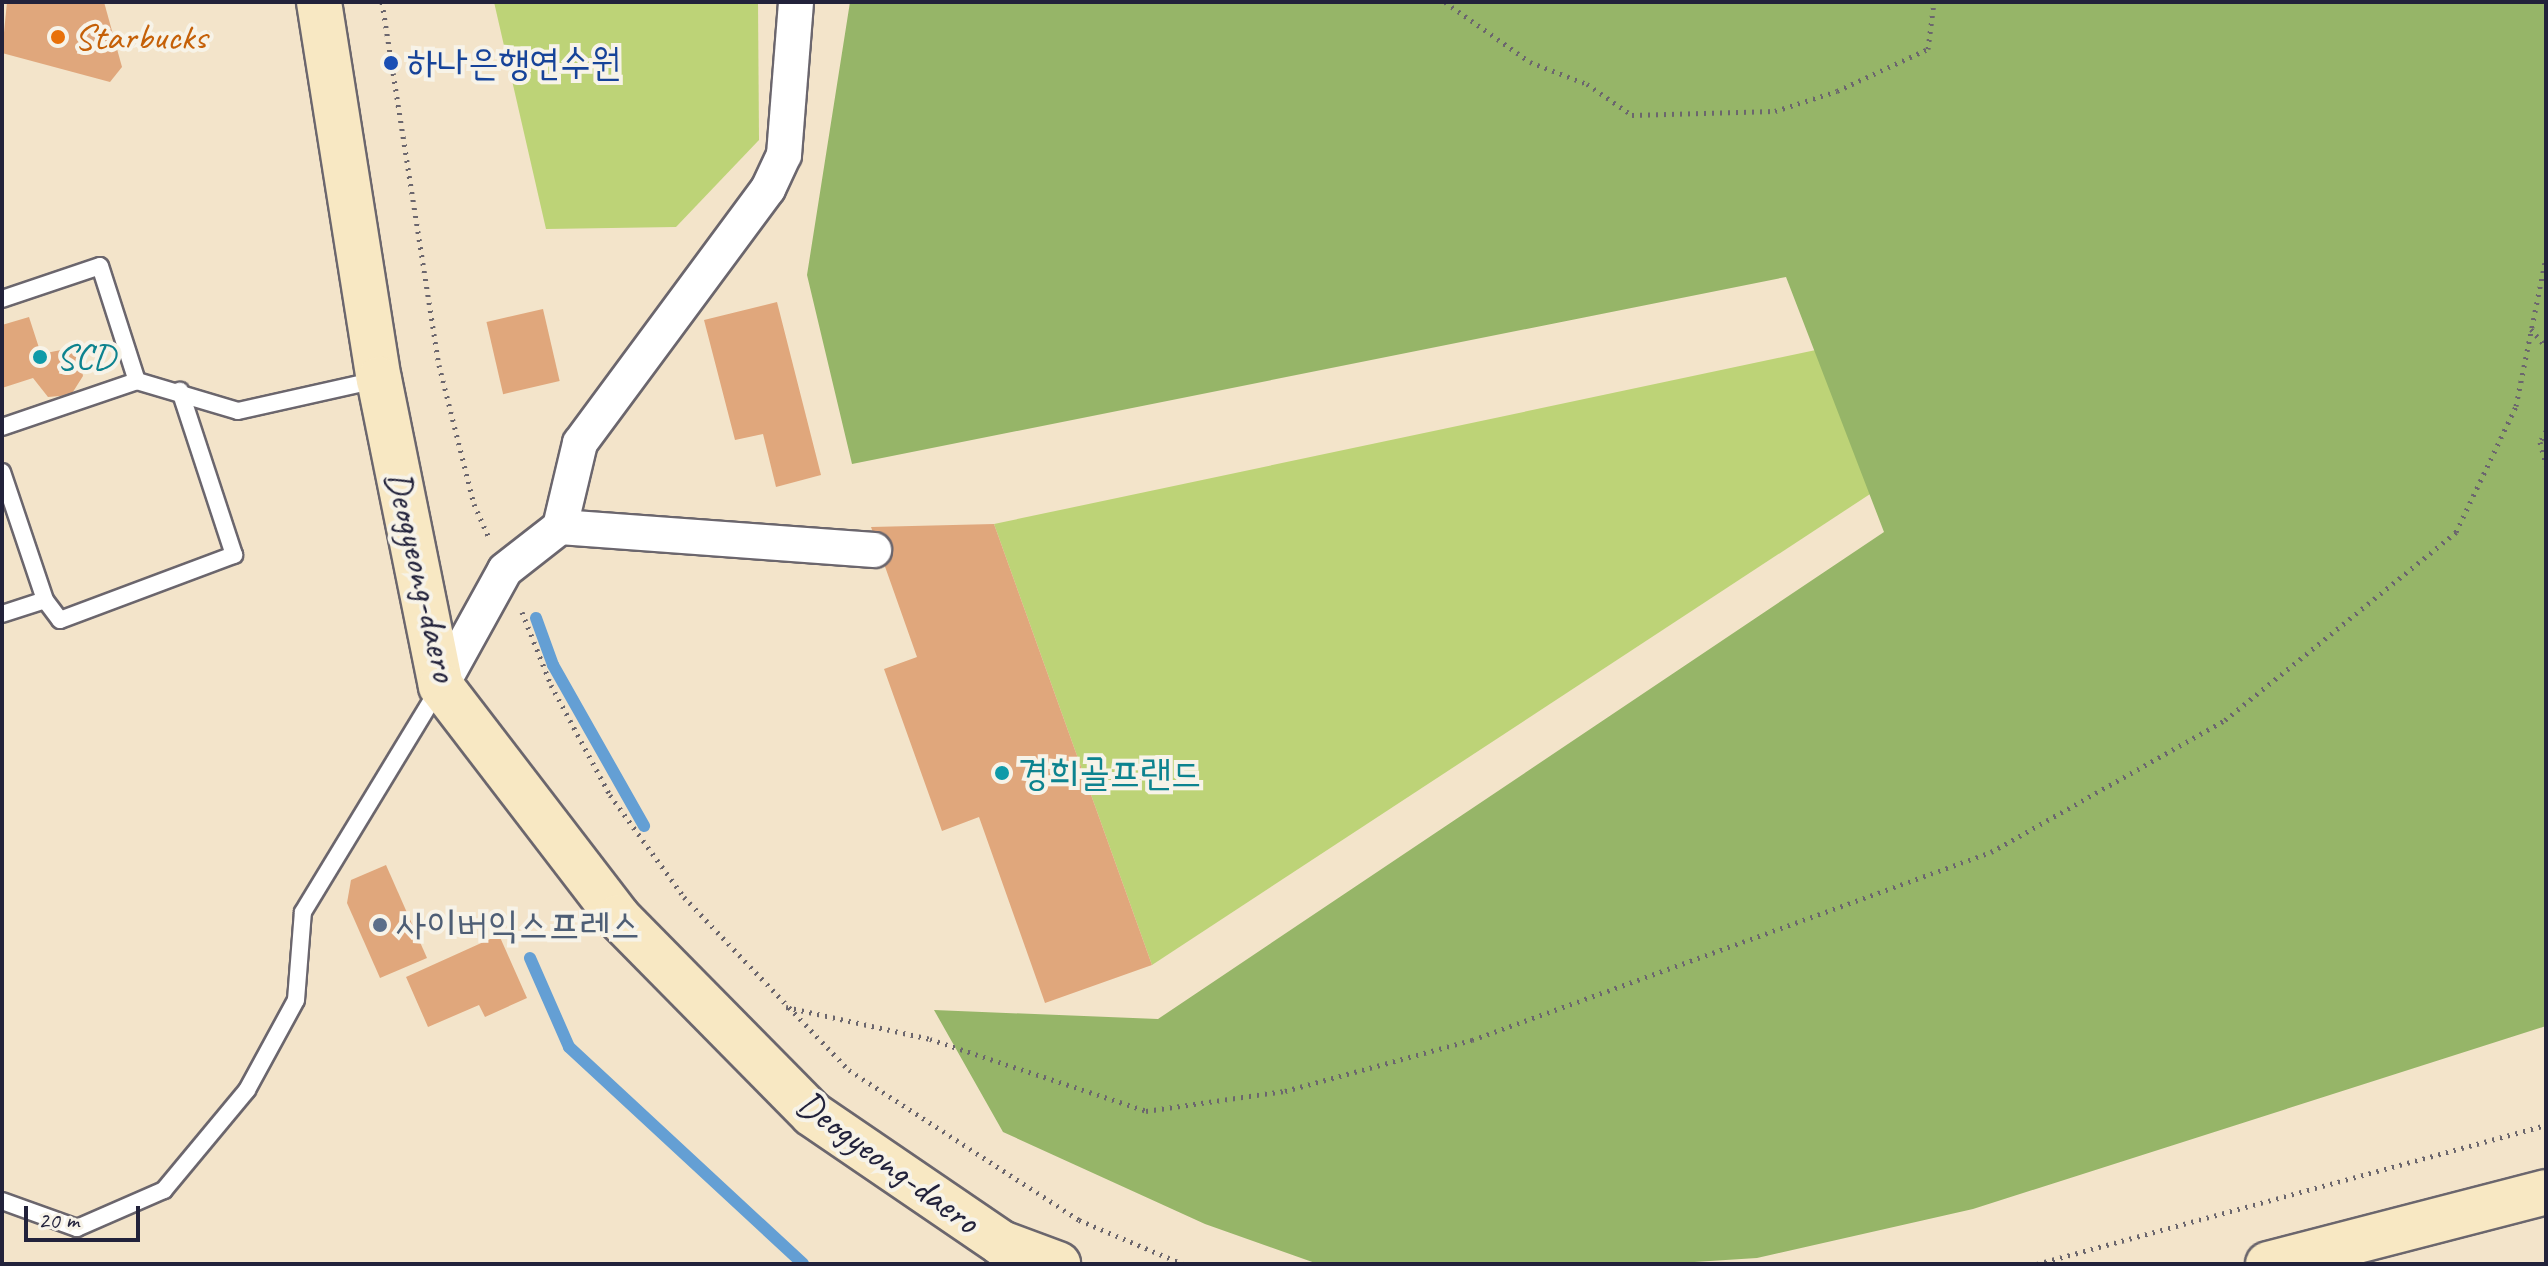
<!DOCTYPE html>
<html>
<head>
<meta charset="utf-8">
<style>
	body { margin:0 }
	#map { position:relative; width:2548px; height:1266px; overflow:hidden; background:#f3e4ca; font-family:Caveat,"Poor Story",sans-serif }
	div>[style] { position:absolute }
	[style*='--x'] { left:calc(var(--x)*1px); top:calc(var(--y)*1px); width:calc(var(--w)*1px); rotate:calc(var(--a)*1deg) }
	.green>* { inset:0; background:#bdd377 }
	.forest>* { inset:0; background:#96b568 }
	.stream>* { height:12px; margin:-6px; padding:0 6px; transform-origin:6px; border-radius:6px; background:#649fd4 }
	.building>* { inset:0; background:#e0a77c; transform-origin:0 0 }
	.path>* { height:5px; margin-top:-2.5px; transform-origin:0; background:repeating-linear-gradient(90deg,#6b666d 0 2px,transparent 0 8px) }
	.roads { filter:drop-shadow(2px 0 #6b666d) drop-shadow(-2px 0 #6b666d) drop-shadow(0 2px #6b666d) drop-shadow(0 -2px #6b666d) }
	.lane>* { height:16px; margin:-8px; padding:0 8px; transform-origin:8px; border-radius:8px; background:#fff }
	.street>* { height:34px; margin:-17px; padding:0 17px; transform-origin:17px; border-radius:17px; background:#fff }
	.secondary>* { height:44px; margin:-22px; padding:0 22px; transform-origin:22px; border-radius:22px; background:#f8e8c3 }
	.dots>* { width:22px; height:22px; translate:-50% -50%; box-sizing:border-box; border:4px solid #f7f3e8; border-radius:50% }
	span { translate:-50% -50%; white-space:nowrap; text-align:center; line-height:1.15; -webkit-text-stroke:8px #f7f3e8; paint-order:stroke }
	.food-label { font-size:38px; color:#c56008 }
	.left { translate:0 -50%; text-align:left }
	.transit-label { font-size:38px; color:#164399 }
	.culture-label { font-size:38px; color:#0d838f }
	.street-label { font-size:38px; color:#22223b }
	.service-label { font-size:38px; color:#4e5e75 }
	.frame { position:absolute; inset:0; border:4px solid #22223b; pointer-events:none }
	.scale { position:absolute; left:24px; top:1206px; width:116px; height:36px; box-sizing:border-box; border:4px solid #22223b; border-top:0; padding-left:10px; font-size:24px; line-height:28px; white-space:nowrap; color:#22223b; -webkit-text-stroke:6px #f7f3e8; paint-order:stroke }
</style>
</head>
<body>
<div id="map">
	<div class="green">
		<div style="clip-path:polygon(494px 2px,758px 2px,759px 140px,676px 227px,546px 229px)"></div>
		<div style="clip-path:polygon(1849px 343px,1893px 479px,1152px 965px,994px 524px)"></div>
	</div>
	<div class="forest">
		<div style="clip-path:polygon(850px 2px,2546px 2px,2546px 1026px,1973px 1209px,1757px 1258px,1663px 1264px,1318px 1264px,1205px 1224px,1003px 1132px,934px 1010px,1158px 1019px,1884px 532px,1786px 277px,852px 464px,807px 275px)"></div>
	</div>
	<div class="stream">
		<div style="--x:536;--y:618;--w:50;--a:70.1"></div>
		<div style="--x:553;--y:665;--w:185;--a:60.5"></div>
		<div style="--x:530;--y:958;--w:97;--a:66.3"></div>
		<div style="--x:569;--y:1047;--w:319;--a:42.8"></div>
	</div>
	<div class="building">
		<div style="clip-path:polygon(7px 2px,104px 2px,122px 67px,110px 82px,2px 53px)"></div>
		<div style="clip-path:polygon(777px 302px,821px 475px,776px 487px,763px 434px,735px 440px,704px 320px)"></div>
		<div style="left:543px;top:309px;width:74px;height:58px;rotate:77deg"></div>
		<div style="clip-path:polygon(29px 317px,41px 354px,66px 349px,80px 360px,83px 376px,71px 395px,48px 397px,33px 378px,2px 388px,2px 325px)"></div>
		<div style="clip-path:polygon(994px 524px,1152px 965px,1045px 1003px,979px 817px,942px 831px,884px 669px,917px 657px,871px 527px)"></div>
		<div style="clip-path:polygon(386px 865px,427px 958px,380px 978px,347px 903px,351px 880px)"></div>
		<div style="clip-path:polygon(499px 935px,527px 998px,485px 1017px,479px 1005px,428px 1027px,406px 977px)"></div>
	</div>
	<div class="path">
		<div style="--x:382;--y:2;--w:367;--a:81.1"></div>
		<div style="--x:439;--y:365;--w:143;--a:75.9"></div>
		<div style="--x:474;--y:504;--w:36;--a:66"></div>
		<div style="--x:1445;--y:2;--w:104;--a:35.2"></div>
		<div style="--x:1530;--y:62;--w:61;--a:21.1"></div>
		<div style="--x:1587;--y:84;--w:55;--a:34.6"></div>
		<div style="--x:1632;--y:115;--w:143;--a:-1.6"></div>
		<div style="--x:1775;--y:111;--w:65;--a:-17.9"></div>
		<div style="--x:1837;--y:91;--w:100;--a:-24.8"></div>
		<div style="--x:1928;--y:49;--w:47;--a:-82.7"></div>
		<div style="--x:2531;--y:329;--w:23;--a:50"></div>
		<div style="--x:2546;--y:431;--w:13;--a:119"></div>
		<div style="--x:2540;--y:442;--w:24;--a:75"></div>
		<div style="--x:522;--y:612;--w:79;--a:68.3"></div>
		<div style="--x:551;--y:685;--w:125;--a:61.8"></div>
		<div style="--x:610;--y:795;--w:126;--a:54"></div>
		<div style="--x:684;--y:897;--w:239;--a:46.4"></div>
		<div style="--x:849;--y:1070;--w:275;--a:33.1"></div>
		<div style="--x:1079;--y:1220;--w:113;--a:22.9"></div>
		<div style="--x:786;--y:1007;--w:148;--a:12.5"></div>
		<div style="--x:930;--y:1039;--w:228;--a:18.4"></div>
		<div style="--x:1146;--y:1111;--w:140;--a:-8.2"></div>
		<div style="--x:1285;--y:1091;--w:194;--a:-15.3"></div>
		<div style="--x:1472;--y:1040;--w:552;--a:-19.91"></div>
		<div style="--x:1991;--y:852;--w:269;--a:-29.4"></div>
		<div style="--x:2225;--y:720;--w:298;--a:-39.1"></div>
		<div style="--x:2456;--y:532;--w:140;--a:-64.5"></div>
		<div style="--x:2516;--y:406;--w:152;--a:-78.6"></div>
		<div style="--x:2037;--y:1264;--w:528;--a:-15.27"></div>
	</div>
	<div class="roads">
		<div class="lane">
			<div style="--x:2;--y:299;--w:103;--a:-18.6"></div>
			<div style="--x:100;--y:266;--w:121;--a:72.2"></div>
			<div style="--x:2;--y:427;--w:143;--a:-18.8"></div>
			<div style="--x:137;--y:381;--w:105;--a:16.5"></div>
			<div style="--x:238;--y:411;--w:142;--a:-12.6"></div>
			<div style="--x:2;--y:472;--w:135;--a:71.4"></div>
			<div style="--x:45;--y:600;--w:25;--a:53"></div>
			<div style="--x:60;--y:620;--w:186;--a:-20.5"></div>
			<div style="--x:234;--y:555;--w:173;--a:-108.2"></div>
			<div style="--x:2;--y:614;--w:45;--a:-18"></div>
			<div style="--x:2;--y:1201;--w:80;--a:19.8"></div>
			<div style="--x:77;--y:1228;--w:95;--a:-23.6"></div>
			<div style="--x:164;--y:1190;--w:130;--a:-50.3"></div>
			<div style="--x:247;--y:1090;--w:102;--a:-61.4"></div>
			<div style="--x:296;--y:1000;--w:88;--a:-85.5"></div>
			<div style="--x:303;--y:912;--w:263;--a:-58.7"></div>
		</div>
		<div class="street">
			<div style="--x:560;--y:527;--w:315;--a:4.2"></div>
			<div style="--x:441;--y:686;--w:132;--a:-61.1"></div>
			<div style="--x:505;--y:570;--w:70;--a:-38"></div>
			<div style="--x:560;--y:527;--w:86;--a:-76.6"></div>
			<div style="--x:580;--y:443;--w:316;--a:-53.5"></div>
			<div style="--x:768;--y:189;--w:38;--a:-65"></div>
			<div style="--x:784;--y:155;--w:153;--a:-85.5"></div>
		</div>
		<div class="secondary">
			<div style="--x:319;--y:2;--w:382;--a:81"></div>
			<div style="--x:379;--y:379;--w:313;--a:78.6"></div>
			<div style="--x:441;--y:686;--w:291;--a:52.5"></div>
			<div style="--x:618;--y:917;--w:276;--a:45.4"></div>
			<div style="--x:812;--y:1114;--w:229;--a:34.3"></div>
			<div style="--x:1001;--y:1243;--w:61;--a:20.2"></div>
			<div style="--x:2268;--y:1264;--w:287;--a:-14.5"></div>
		</div>
	</div>
	<div class="dots">
		<div style="left:58px;top:37px;background:#e8710a"></div>
		<div style="left:391px;top:63px;background:#1a4fb4"></div>
		<div style="left:40px;top:357px;background:#0f9aa8"></div>
		<div style="left:1002px;top:773px;background:#0f9aa8"></div>
		<div style="left:380px;top:925px;background:#5c6f8a"></div>
	</div>
	<div class="food-label">
		<span class="left" style="left:74px;top:37px">Starbucks</span>
	</div>
	<div class="transit-label">
		<span class="left" style="left:407px;top:63px">하나은행연수원</span>
	</div>
	<div class="culture-label">
		<span class="left" style="left:56px;top:357px">SCD</span>
		<span class="left" style="left:1018px;top:773px">경희골프랜드</span>
	</div>
	<div class="street-label">
		<span style="left:422px;top:576px;rotate:77deg">Deogyeong-daero</span>
		<span style="left:888px;top:1162px;rotate:36deg">Deogyeong-daero</span>
	</div>
	<div class="service-label">
		<span class="left" style="left:396px;top:925px">사이버익스프레스</span>
	</div>
	<div class="frame"></div>
	<div class="scale">20 m</div>
</div>
</body>
</html>
